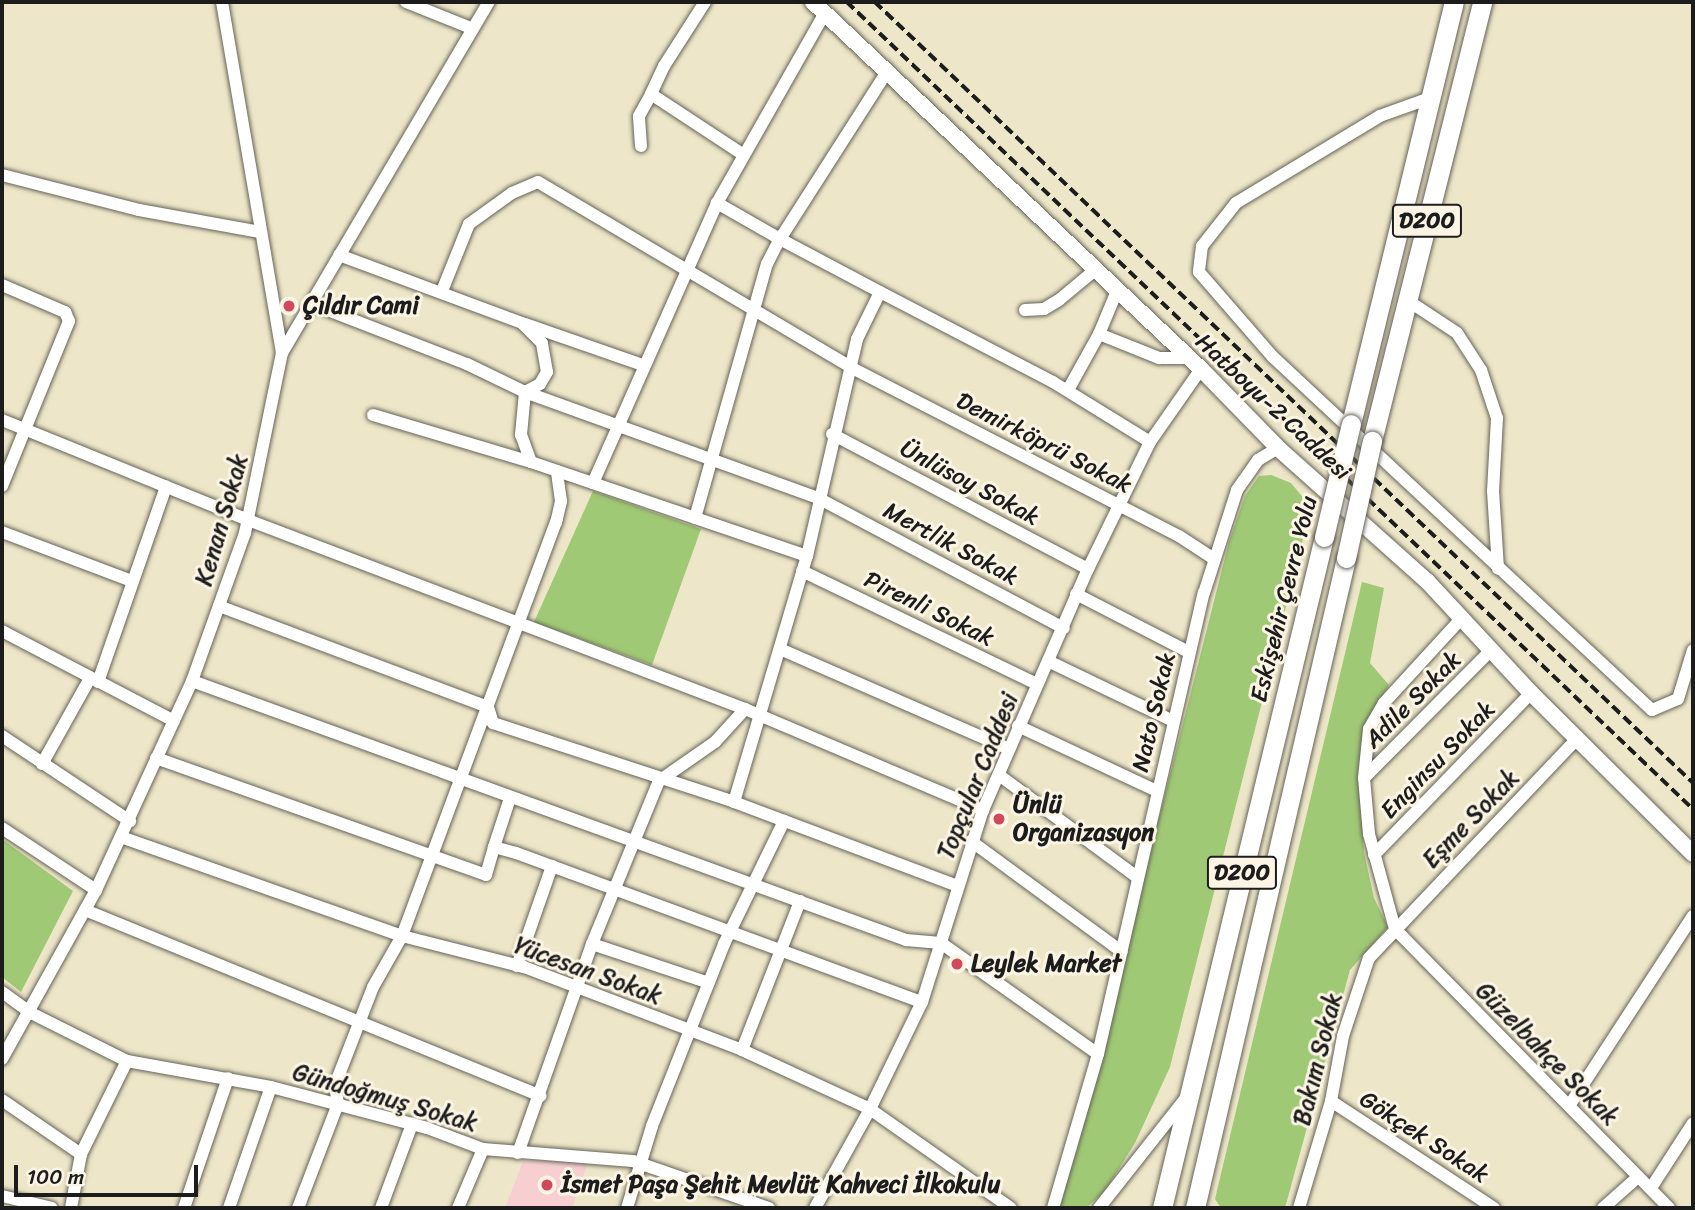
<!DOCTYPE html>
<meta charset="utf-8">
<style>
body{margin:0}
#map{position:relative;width:1695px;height:1210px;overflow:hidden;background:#ede6c8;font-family:Sriracha,sans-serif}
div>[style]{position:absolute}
.built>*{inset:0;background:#f7cfd1}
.green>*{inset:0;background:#a0c975}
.roads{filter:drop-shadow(0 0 2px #656358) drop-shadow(0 0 2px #656358)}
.minor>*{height:12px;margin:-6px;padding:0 6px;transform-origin:6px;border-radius:6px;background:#fff}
.major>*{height:16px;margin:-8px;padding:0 8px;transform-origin:8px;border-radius:8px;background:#fff}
.highway>*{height:19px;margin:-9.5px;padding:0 9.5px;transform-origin:9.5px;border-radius:9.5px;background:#fff}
.rail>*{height:3.5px;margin-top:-1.75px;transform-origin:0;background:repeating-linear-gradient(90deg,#1c1c1c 0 10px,transparent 0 15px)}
.bridges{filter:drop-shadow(0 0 2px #656358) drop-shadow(0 0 2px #656358)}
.highway-bridge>*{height:19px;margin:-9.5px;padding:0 9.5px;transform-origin:9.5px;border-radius:9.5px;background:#fff}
.dots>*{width:19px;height:19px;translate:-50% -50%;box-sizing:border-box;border:4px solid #fcf5e5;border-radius:50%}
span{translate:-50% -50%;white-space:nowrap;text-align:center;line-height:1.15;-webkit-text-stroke:6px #fcf5e5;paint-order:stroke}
.shield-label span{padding:2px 5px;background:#fcf5e5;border:2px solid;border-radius:5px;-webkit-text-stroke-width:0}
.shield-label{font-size:23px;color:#1c1c1c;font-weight:700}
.poi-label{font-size:24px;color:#1c1c1c;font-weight:700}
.left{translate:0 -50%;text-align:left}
.street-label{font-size:24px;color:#1c1c1c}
.frame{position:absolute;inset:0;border:4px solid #1c1c1c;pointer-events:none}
.scale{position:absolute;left:14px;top:1165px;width:184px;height:32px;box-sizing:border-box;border:4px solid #1c1c1c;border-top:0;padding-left:9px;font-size:21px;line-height:24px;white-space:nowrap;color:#1c1c1c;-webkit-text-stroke:5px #fcf5e5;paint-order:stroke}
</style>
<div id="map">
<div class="built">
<div style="clip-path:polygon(589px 1160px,572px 1208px,505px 1208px,523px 1161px)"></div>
</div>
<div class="green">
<div style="clip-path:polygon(1271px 475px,1291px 483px,1311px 507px,1170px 1067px,1135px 1143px,1105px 1191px,1086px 1208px,1060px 1208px,1229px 542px,1245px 496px,1259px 476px)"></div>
<div style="clip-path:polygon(593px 491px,701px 529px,652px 665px,534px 622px)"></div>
<div style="clip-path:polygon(1362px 582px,1384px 588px,1370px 663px,1389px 685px,1364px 728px,1358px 773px,1364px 852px,1374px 898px,1388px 927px,1350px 970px,1285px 1208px,1221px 1208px,1215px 1199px)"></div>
<div style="clip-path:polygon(2px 839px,73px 891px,21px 992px,2px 977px)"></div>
</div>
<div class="roads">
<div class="minor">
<div style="left:222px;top:2px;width:356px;rotate:80.3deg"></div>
<div style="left:406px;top:2px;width:70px;rotate:21.8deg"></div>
<div style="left:705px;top:2px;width:76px;rotate:122.6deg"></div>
<div style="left:664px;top:66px;width:31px;rotate:115deg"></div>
<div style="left:651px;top:94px;width:111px;rotate:33.3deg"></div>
<div style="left:1430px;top:98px;width:53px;rotate:160.2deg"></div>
<div style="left:1380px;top:116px;width:168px;rotate:148.9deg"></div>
<div style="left:1236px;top:203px;width:55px;rotate:128.3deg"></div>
<div style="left:1202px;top:246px;width:26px;rotate:97deg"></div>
<div style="left:1199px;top:272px;width:113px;rotate:49deg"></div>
<div style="left:1273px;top:357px;width:518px;rotate:42.97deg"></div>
<div style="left:1652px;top:710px;width:28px;rotate:-23deg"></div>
<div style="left:1678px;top:699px;width:51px;rotate:-73deg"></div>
<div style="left:641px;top:146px;width:30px;rotate:-94deg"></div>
<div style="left:639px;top:116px;width:25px;rotate:-61deg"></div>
<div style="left:2px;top:175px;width:141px;rotate:14.3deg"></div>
<div style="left:139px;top:210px;width:123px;rotate:10.3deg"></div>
<div style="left:2px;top:285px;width:69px;rotate:23.2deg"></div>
<div style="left:65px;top:312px;width:10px;rotate:66deg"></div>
<div style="left:69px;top:321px;width:178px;rotate:112.1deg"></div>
<div style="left:442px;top:291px;width:72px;rotate:-68.1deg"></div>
<div style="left:469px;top:224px;width:53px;rotate:-35.8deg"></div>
<div style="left:512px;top:193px;width:28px;rotate:-23deg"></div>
<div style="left:538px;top:182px;width:365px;rotate:30.6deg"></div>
<div style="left:852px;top:368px;width:368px;rotate:27.2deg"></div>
<div style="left:1179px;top:536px;width:42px;rotate:33.3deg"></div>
<div style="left:880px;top:292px;width:195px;rotate:27.5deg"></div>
<div style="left:1053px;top:382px;width:114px;rotate:31.7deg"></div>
<div style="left:1407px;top:300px;width:60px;rotate:33.4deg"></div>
<div style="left:1457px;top:333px;width:44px;rotate:57deg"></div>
<div style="left:1481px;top:370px;width:51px;rotate:71.6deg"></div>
<div style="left:1497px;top:418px;width:73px;rotate:93.1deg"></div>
<div style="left:1493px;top:491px;width:78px;rotate:86.3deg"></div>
<div style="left:312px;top:304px;width:166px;rotate:21.2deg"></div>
<div style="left:467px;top:364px;width:64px;rotate:25.8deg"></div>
<div style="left:525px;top:392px;width:17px;rotate:-28deg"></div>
<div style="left:540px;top:384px;width:14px;rotate:-60deg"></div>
<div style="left:547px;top:372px;width:29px;rotate:-100deg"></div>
<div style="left:542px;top:343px;width:28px;rotate:-135deg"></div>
<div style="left:522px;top:323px;width:195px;rotate:-159.6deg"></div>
<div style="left:1025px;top:310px;width:19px;rotate:-3deg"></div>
<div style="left:1044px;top:309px;width:17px;rotate:-31deg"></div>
<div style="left:1059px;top:300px;width:47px;rotate:-39.8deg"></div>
<div style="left:525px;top:324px;width:125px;rotate:19.2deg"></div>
<div style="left:1099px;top:334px;width:47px;rotate:-67.3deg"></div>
<div style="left:1068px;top:390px;width:64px;rotate:-61deg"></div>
<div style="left:1099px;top:334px;width:65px;rotate:21.8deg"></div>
<div style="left:1159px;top:358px;width:29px"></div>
<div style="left:373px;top:415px;width:165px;rotate:16.6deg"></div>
<div style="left:2px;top:420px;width:266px;rotate:22.1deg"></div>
<div style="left:248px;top:520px;width:532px;rotate:20.82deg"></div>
<div style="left:745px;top:709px;width:259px;rotate:23deg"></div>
<div style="left:832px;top:434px;width:289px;rotate:27.8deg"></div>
<div style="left:593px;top:483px;width:306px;rotate:-66.1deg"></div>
<div style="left:717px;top:203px;width:219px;rotate:-60.4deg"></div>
<div style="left:695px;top:518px;width:264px;rotate:-74.2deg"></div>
<div style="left:767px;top:264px;width:28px;rotate:-63deg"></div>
<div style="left:780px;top:239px;width:73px;rotate:-150.3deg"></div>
<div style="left:2px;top:532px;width:139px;rotate:20.7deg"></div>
<div style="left:807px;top:556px;width:292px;rotate:-161.2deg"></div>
<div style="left:531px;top:462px;width:29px;rotate:-110deg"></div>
<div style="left:521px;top:435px;width:43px;rotate:-84.7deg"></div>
<div style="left:525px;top:392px;width:312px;rotate:19.9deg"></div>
<div style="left:818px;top:498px;width:278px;rotate:27.9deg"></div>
<div style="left:802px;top:571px;width:261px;rotate:25.7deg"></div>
<div style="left:1076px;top:594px;width:127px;rotate:27.2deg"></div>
<div style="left:219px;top:606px;width:287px;rotate:20.6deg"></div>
<div style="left:488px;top:707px;width:17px;rotate:73deg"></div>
<div style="left:493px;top:723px;width:254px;rotate:18.1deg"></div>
<div style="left:734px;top:802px;width:238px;rotate:20.6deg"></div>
<div style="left:1460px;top:620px;width:113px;rotate:132.5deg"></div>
<div style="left:1384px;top:703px;width:30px;rotate:120deg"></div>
<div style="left:1369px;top:729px;width:49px;rotate:95.8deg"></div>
<div style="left:1364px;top:778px;width:56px;rotate:84.9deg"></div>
<div style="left:1369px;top:834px;width:98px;rotate:74.7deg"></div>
<div style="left:1395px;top:929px;width:391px;rotate:45.5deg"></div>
<div style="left:2px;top:631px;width:194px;rotate:27.6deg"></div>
<div style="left:780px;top:649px;width:250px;rotate:23.6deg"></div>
<div style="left:1048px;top:661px;width:139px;rotate:25.6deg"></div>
<div style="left:192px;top:681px;width:760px;rotate:19.94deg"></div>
<div style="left:906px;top:940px;width:35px;rotate:5deg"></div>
<div style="left:941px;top:943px;width:192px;rotate:35.3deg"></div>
<div style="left:98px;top:682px;width:207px;rotate:-70.8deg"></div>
<div style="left:1018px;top:726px;width:153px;rotate:25.1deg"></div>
<div style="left:2px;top:736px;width:154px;rotate:33.6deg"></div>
<div style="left:156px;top:758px;width:350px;rotate:19.5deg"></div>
<div style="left:486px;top:875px;width:29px;rotate:-74deg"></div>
<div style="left:494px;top:847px;width:23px;rotate:15deg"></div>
<div style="left:516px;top:853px;width:432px;rotate:20.2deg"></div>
<div style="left:42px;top:764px;width:98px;rotate:-60.8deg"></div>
<div style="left:999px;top:775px;width:173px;rotate:36.5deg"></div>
<div style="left:1365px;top:777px;width:179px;rotate:-45.2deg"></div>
<div style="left:734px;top:802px;width:257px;rotate:-73.5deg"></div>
<div style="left:807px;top:556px;width:223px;rotate:-77deg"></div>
<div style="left:857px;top:339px;width:52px;rotate:-63.9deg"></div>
<div style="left:880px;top:292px;width:113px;rotate:-152.1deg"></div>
<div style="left:780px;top:239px;width:197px;rotate:-57.4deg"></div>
<div style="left:2px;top:828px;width:113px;rotate:33.4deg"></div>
<div style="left:121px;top:837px;width:298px;rotate:19.4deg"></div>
<div style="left:402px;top:936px;width:126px;rotate:14.3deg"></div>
<div style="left:524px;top:967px;width:233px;rotate:20.8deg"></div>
<div style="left:742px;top:1050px;width:141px;rotate:24.7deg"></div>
<div style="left:870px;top:1109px;width:172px;rotate:35.1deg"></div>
<div style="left:971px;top:841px;width:187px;rotate:36.3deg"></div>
<div style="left:494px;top:847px;width:52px;rotate:-71.9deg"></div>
<div style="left:1374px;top:855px;width:226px;rotate:-45.9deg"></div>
<div style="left:85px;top:910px;width:492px;rotate:22.2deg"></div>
<div style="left:592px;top:944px;width:123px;rotate:18.4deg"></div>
<div style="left:517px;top:966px;width:106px;rotate:-70.7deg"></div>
<div style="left:2px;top:992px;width:36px;rotate:36deg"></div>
<div style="left:31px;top:1013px;width:107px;rotate:26.6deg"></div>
<div style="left:127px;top:1061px;width:146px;rotate:10.2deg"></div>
<div style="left:271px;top:1087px;width:161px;rotate:14.7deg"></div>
<div style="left:427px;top:1128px;width:60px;rotate:20.6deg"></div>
<div style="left:483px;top:1149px;width:150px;rotate:4.6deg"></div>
<div style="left:633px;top:1161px;width:144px;rotate:19.1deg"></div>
<div style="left:742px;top:1050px;width:160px;rotate:-68.7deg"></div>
<div style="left:2px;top:1059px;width:193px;rotate:-60.9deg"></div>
<div style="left:96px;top:890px;width:230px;rotate:-65.3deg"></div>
<div style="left:192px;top:681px;width:157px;rotate:-70.3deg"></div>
<div style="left:245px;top:533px;width:184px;rotate:-78.4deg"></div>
<div style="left:282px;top:353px;width:407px;rotate:-59.5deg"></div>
<div style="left:2px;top:1100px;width:96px;rotate:34.4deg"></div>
<div style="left:1331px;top:1101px;width:195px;rotate:33.3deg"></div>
<div style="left:1569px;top:1106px;width:227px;rotate:-56.9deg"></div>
<div style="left:518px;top:1153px;width:222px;rotate:-70.5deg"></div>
<div style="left:592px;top:944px;width:176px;rotate:-67.7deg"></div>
<div style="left:659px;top:781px;width:68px;rotate:-34.9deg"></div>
<div style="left:715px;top:742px;width:45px;rotate:-47.7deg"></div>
<div style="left:1651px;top:1188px;width:77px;rotate:-57.1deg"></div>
<div style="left:2px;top:1196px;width:51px;rotate:13.5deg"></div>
<div style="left:71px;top:1208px;width:55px;rotate:-79.5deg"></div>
<div style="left:81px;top:1154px;width:104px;rotate:-63.7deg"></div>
<div style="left:184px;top:1208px;width:137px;rotate:-71.3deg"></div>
<div style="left:229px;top:1208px;width:128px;rotate:-70.9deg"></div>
<div style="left:298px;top:1208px;width:111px;rotate:-69deg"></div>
<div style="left:338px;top:1104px;width:19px;rotate:-99deg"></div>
<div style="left:335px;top:1085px;width:105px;rotate:-68.8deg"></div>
<div style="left:373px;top:987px;width:59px;rotate:-60.4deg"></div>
<div style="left:402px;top:936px;width:441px;rotate:-69.6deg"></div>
<div style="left:556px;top:523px;width:23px;rotate:-77deg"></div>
<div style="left:561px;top:501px;width:30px;rotate:-98deg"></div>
<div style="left:381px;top:1208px;width:90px;rotate:-69.7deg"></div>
<div style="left:458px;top:1208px;width:64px;rotate:-67deg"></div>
<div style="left:627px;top:1208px;width:86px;rotate:-73deg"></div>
<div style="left:652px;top:1126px;width:196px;rotate:-68.4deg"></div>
<div style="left:724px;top:944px;width:137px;rotate:-64deg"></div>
<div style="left:815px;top:1208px;width:113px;rotate:-60.9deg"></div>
<div style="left:870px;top:1109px;width:119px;rotate:-64.1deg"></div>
<div style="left:922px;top:1002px;width:201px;rotate:-72.4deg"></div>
<div style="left:983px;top:810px;width:263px;rotate:-66.5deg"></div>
<div style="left:1088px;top:569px;width:141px;rotate:-64deg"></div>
<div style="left:1150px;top:442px;width:89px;rotate:-55.1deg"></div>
<div style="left:1053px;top:1208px;width:160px;rotate:-73.7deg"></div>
<div style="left:1098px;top:1054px;width:473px;rotate:-77.1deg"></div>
<div style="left:1204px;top:593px;width:108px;rotate:-72.2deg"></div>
<div style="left:1237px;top:490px;width:37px;rotate:-55deg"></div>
<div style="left:1258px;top:460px;width:23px;rotate:-31deg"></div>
<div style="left:1099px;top:1208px;width:139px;rotate:-51.7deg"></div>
<div style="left:1299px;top:1208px;width:112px;rotate:-73.3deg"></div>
<div style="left:1331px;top:1101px;width:66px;rotate:-79.5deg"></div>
<div style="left:1343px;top:1036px;width:82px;rotate:-71.6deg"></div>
<div style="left:1369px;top:958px;width:303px;rotate:-46.5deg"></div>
<div style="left:1603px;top:1208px;width:47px;rotate:-41.5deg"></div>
</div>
<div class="major">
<div style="left:813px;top:2px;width:534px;rotate:43.41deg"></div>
<div style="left:1201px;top:369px;width:110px;rotate:45.7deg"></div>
<div style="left:1278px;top:448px;width:200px;rotate:41.8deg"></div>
<div style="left:1427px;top:581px;width:153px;rotate:47.1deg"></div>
<div style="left:1531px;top:693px;width:228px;rotate:44.8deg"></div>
</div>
<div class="highway">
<div style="left:1351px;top:424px;width:434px;rotate:-76.3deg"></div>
<div style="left:1372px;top:441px;width:453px;rotate:-75.9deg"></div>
<div style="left:1162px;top:1208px;width:690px;rotate:-76.43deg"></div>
<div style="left:1195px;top:1208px;width:667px;rotate:-76.92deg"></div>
</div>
</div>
<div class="rail">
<div style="left:847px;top:2px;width:1169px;rotate:43.65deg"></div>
<div style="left:875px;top:2px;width:1131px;rotate:43.67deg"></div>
</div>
<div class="bridges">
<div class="highway-bridge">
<div style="left:1324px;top:537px;width:116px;rotate:-76.6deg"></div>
<div style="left:1346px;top:558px;width:120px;rotate:-77.5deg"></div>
</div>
</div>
<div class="dots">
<div style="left:289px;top:306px;background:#d1495b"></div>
<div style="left:999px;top:819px;background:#d1495b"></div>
<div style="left:957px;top:964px;background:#d1495b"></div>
<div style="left:547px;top:1185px;background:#d1495b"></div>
</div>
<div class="shield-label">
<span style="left:1427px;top:221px">D200</span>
<span style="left:1242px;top:873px">D200</span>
</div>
<div class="poi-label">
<span class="left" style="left:303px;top:306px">Çıldır Cami</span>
<span class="left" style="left:1013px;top:819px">Ünlü<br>Organizasyon</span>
<span class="left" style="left:971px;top:964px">Leylek Market</span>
<span class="left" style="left:561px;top:1185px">İsmet Paşa Şehit Mevlüt Kahveci İlkokulu</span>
</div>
<div class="street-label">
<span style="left:1273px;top:407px;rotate:43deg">Hatboyu-2 Caddesi</span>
<span style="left:1044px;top:443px;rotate:27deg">Demirköprü Sokak</span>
<span style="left:970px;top:483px;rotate:28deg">Ünlüsoy Sokak</span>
<span style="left:222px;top:520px;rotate:-74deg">Kenan Sokak</span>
<span style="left:951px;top:544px;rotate:28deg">Mertlik Sokak</span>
<span style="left:1284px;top:599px;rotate:-76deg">Eskişehir Çevre Yolu</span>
<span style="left:929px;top:609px;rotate:26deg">Pirenli Sokak</span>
<span style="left:1413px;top:700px;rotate:-45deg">Adile Sokak</span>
<span style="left:1154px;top:712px;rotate:-77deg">Nato Sokak</span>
<span style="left:1438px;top:760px;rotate:-46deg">Enginsu Sokak</span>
<span style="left:978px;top:776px;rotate:-68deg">Topçular Caddesi</span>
<span style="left:1471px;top:819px;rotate:-46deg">Eşme Sokak</span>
<span style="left:588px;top:971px;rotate:20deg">Yücesan Sokak</span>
<span style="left:1547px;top:1054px;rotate:45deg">Güzelbahçe Sokak</span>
<span style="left:1318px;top:1059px;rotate:-76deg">Bakım Sokak</span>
<span style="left:385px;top:1098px;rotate:16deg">Gündoğmuş Sokak</span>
<span style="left:1424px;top:1137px;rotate:33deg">Gökçek Sokak</span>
</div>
<div class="frame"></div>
<div class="scale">100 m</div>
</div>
